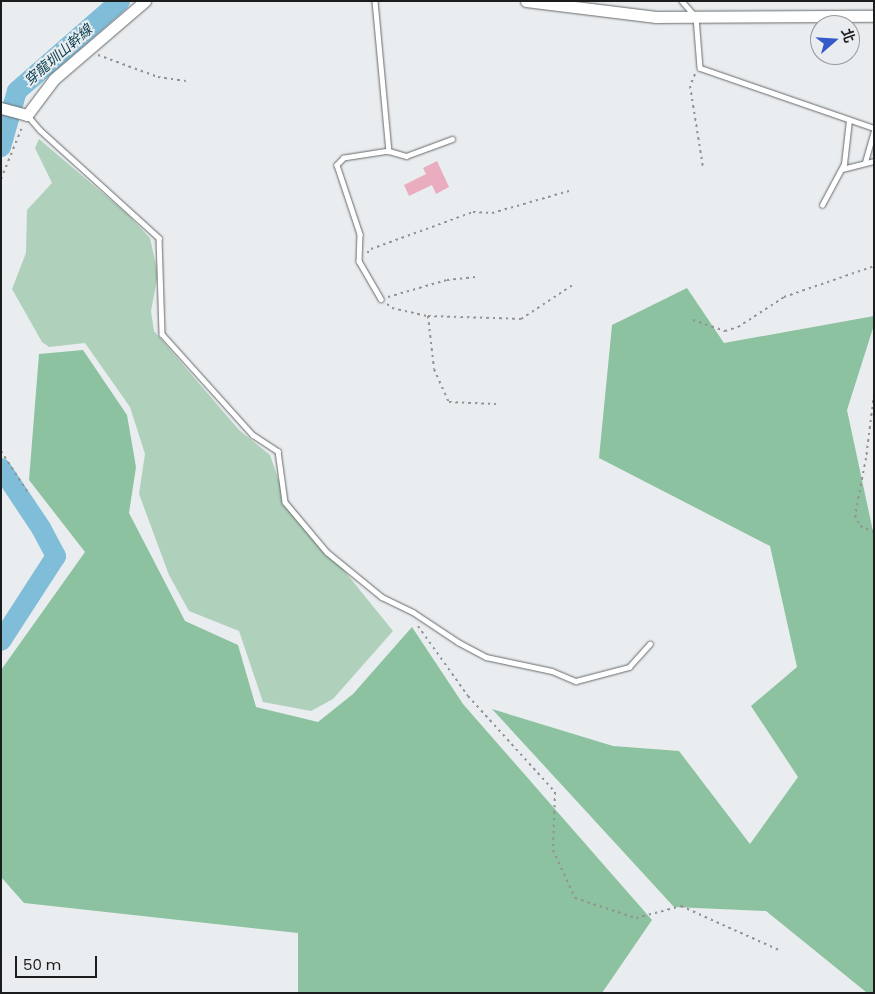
<!DOCTYPE html>
<meta charset="utf-8">
<style>
body{margin:0}
#map{position:relative;width:875px;height:994px;overflow:hidden;background:#eaedef;font-family:Poppins,"Noto Sans TC",sans-serif}
div>[style]{position:absolute}
.green>*{inset:0;background:#afd0ba}
.forest>*{inset:0;background:#8cc2a0}
.river>*{height:20px;margin:-10px;padding:0 10px;transform-origin:10px;border-radius:10px;background:#80bdd9}
.building>*{inset:0;background:#eaadbf}
.path>*{height:2px;margin-top:-1px;transform-origin:0;background:repeating-linear-gradient(90deg,#919395 0 2.5px,transparent 0 6.5px)}
.roads{filter:drop-shadow(0 0 1px #66696b) drop-shadow(0 0 1px #66696b)}
.service>*{height:4.5px;margin:-2.25px;padding:0 2.25px;transform-origin:2.25px;border-radius:2.25px;background:#fff}
.tertiary>*{height:11px;margin:-5.5px;padding:0 5.5px;transform-origin:5.5px;border-radius:5.5px;background:#fff}
span{translate:-50% -50%;white-space:nowrap;text-align:center;line-height:1.15;-webkit-text-stroke:4px #eaedef;paint-order:stroke}
.water-label{font-size:14px;color:#0c4155;font-style:italic}
.frame{position:absolute;inset:0;border:2px solid #1b1c1d;pointer-events:none}
.north{position:absolute;left:810px;top:15px;width:50px;height:50px;box-sizing:border-box;background:#eaedef;border:1px solid #97999b;border-radius:50%;rotate:71deg;font-size:14px;font-weight:700;line-height:20px;text-align:center;color:#1b1c1d}
.north::after{content:'';display:block;margin:auto;width:18px;height:22px;background:#375acb;clip-path:polygon(50% 0,100% 100%,50% 72%,0 100%)}
.scale{position:absolute;left:15px;top:956px;width:82px;height:22px;box-sizing:border-box;border:2px solid #1b1c1d;border-top:0;padding-left:6px;font-size:15px;line-height:18px;white-space:nowrap;color:#1b1c1d;-webkit-text-stroke:4px #eaedef;paint-order:stroke}
</style>
<div id="map">
<div class="green">
<div style="clip-path:polygon(39px 139px,127px 214px,150px 238px,158px 274px,151px 311px,154px 331px,239px 430px,270px 455px,284px 496px,393px 631px,333px 699px,311px 711px,263px 702px,239px 631px,189px 611px,169px 575px,139px 494px,145px 454px,130px 407px,85px 343px,49px 347px,42px 342px,12px 289px,26px 253px,27px 210px,52px 183px,35px 148px)"></div>
</div>
<div class="forest">
<div style="clip-path:polygon(687px 288px,724px 343px,874px 316px,874px 325px,847px 410px,874px 536px,874px 993px,866px 992px,766px 911px,674px 907px,492px 709px,613px 746px,679px 751px,750px 844px,798px 777px,751px 706px,797px 667px,770px 546px,599px 458px,612px 325px)"></div>
<div style="clip-path:polygon(83px 350px,127px 415px,136px 467px,129px 513px,185px 621px,238px 645px,256px 707px,318px 722px,353px 694px,412px 627px,463px 704px,652px 920px,602px 993px,298px 993px,298px 933px,24px 903px,1px 877px,1px 670px,85px 552px,29px 480px,39px 354px)"></div>
</div>
<div class="river">
<div style="left:1px;top:147px;width:58px;rotate:-74.1deg"></div>
<div style="left:17px;top:91px;width:137px;rotate:-41.1deg"></div>
<div style="left:1px;top:468px;width:72px;rotate:56.3deg"></div>
<div style="left:41px;top:528px;width:32px;rotate:62deg"></div>
<div style="left:56px;top:556px;width:101px;rotate:122.9deg"></div>
</div>
<div class="building">
<div style="clip-path:polygon(437px 161px,449px 187px,436px 194px,432px 185px,409px 196px,404px 185px,426px 174px,423px 168px)"></div>
</div>
<div class="path">
<div style="left:98px;top:55px;width:64px;rotate:20.1deg"></div>
<div style="left:158px;top:77px;width:28px;rotate:8deg"></div>
<div style="left:695px;top:74px;width:13px;rotate:113deg"></div>
<div style="left:690px;top:86px;width:82px;rotate:80.9deg"></div>
<div style="left:1px;top:179px;width:58px;rotate:-67.8deg"></div>
<div style="left:367px;top:253px;width:6px;rotate:-45deg"></div>
<div style="left:371px;top:249px;width:109px;rotate:-19.9deg"></div>
<div style="left:473px;top:212px;width:19px;rotate:3deg"></div>
<div style="left:492px;top:213px;width:80px;rotate:-15.9deg"></div>
<div style="left:388px;top:297px;width:61px;rotate:-16.1deg"></div>
<div style="left:447px;top:280px;width:31px;rotate:-6deg"></div>
<div style="left:387px;top:304px;width:6px;rotate:39deg"></div>
<div style="left:392px;top:308px;width:37px;rotate:13deg"></div>
<div style="left:428px;top:316px;width:53px;rotate:83.5deg"></div>
<div style="left:434px;top:369px;width:36px;rotate:66deg"></div>
<div style="left:449px;top:402px;width:47px;rotate:2.4deg"></div>
<div style="left:428px;top:316px;width:93px;rotate:1.8deg"></div>
<div style="left:521px;top:319px;width:64px;rotate:-33.4deg"></div>
<div style="left:693px;top:320px;width:34px;rotate:19deg"></div>
<div style="left:725px;top:331px;width:14px;rotate:-17deg"></div>
<div style="left:738px;top:327px;width:55px;rotate:-33.1deg"></div>
<div style="left:784px;top:297px;width:95px;rotate:-19deg"></div>
<div style="left:874px;top:394px;width:64px;rotate:97.1deg"></div>
<div style="left:866px;top:458px;width:58px;rotate:100.9deg"></div>
<div style="left:855px;top:515px;width:12px;rotate:66deg"></div>
<div style="left:860px;top:526px;width:15px;rotate:23deg"></div>
<div style="left:1px;top:451px;width:48px;rotate:57deg"></div>
<div style="left:418px;top:626px;width:86px;rotate:54.5deg"></div>
<div style="left:468px;top:696px;width:130px;rotate:47.8deg"></div>
<div style="left:555px;top:792px;width:58px;rotate:92deg"></div>
<div style="left:553px;top:850px;width:53px;rotate:65.4deg"></div>
<div style="left:575px;top:898px;width:64px;rotate:18.2deg"></div>
<div style="left:636px;top:918px;width:47px;rotate:-14.9deg"></div>
<div style="left:681px;top:906px;width:110px;rotate:24.2deg"></div>
</div>
<div class="roads">
<div class="service">
<div style="left:375px;top:1px;width:151px;rotate:84.7deg"></div>
<div style="left:389px;top:151px;width:46px;rotate:171.2deg"></div>
<div style="left:344px;top:158px;width:10px;rotate:135deg"></div>
<div style="left:337px;top:165px;width:73px;rotate:71.6deg"></div>
<div style="left:360px;top:234px;width:27px;rotate:92deg"></div>
<div style="left:359px;top:261px;width:44px;rotate:59.9deg"></div>
<div style="left:682px;top:1px;width:21px;rotate:49deg"></div>
<div style="left:696px;top:17px;width:51px;rotate:85.5deg"></div>
<div style="left:700px;top:68px;width:184px;rotate:19deg"></div>
<div style="left:28px;top:116px;width:18px;rotate:49deg"></div>
<div style="left:40px;top:130px;width:161px;rotate:42.2deg"></div>
<div style="left:159px;top:238px;width:96px;rotate:88.2deg"></div>
<div style="left:162px;top:334px;width:136px;rotate:48deg"></div>
<div style="left:253px;top:435px;width:30px;rotate:33deg"></div>
<div style="left:278px;top:451px;width:51px;rotate:82.2deg"></div>
<div style="left:285px;top:502px;width:65px;rotate:50deg"></div>
<div style="left:327px;top:552px;width:71px;rotate:39.3deg"></div>
<div style="left:382px;top:597px;width:34px;rotate:26deg"></div>
<div style="left:413px;top:612px;width:54px;rotate:33.7deg"></div>
<div style="left:458px;top:642px;width:32px;rotate:28deg"></div>
<div style="left:486px;top:657px;width:67px;rotate:12deg"></div>
<div style="left:552px;top:671px;width:26px;rotate:23deg"></div>
<div style="left:576px;top:681px;width:55px;rotate:-14.8deg"></div>
<div style="left:629px;top:667px;width:31px;rotate:-48deg"></div>
<div style="left:389px;top:151px;width:18px;rotate:16deg"></div>
<div style="left:406px;top:156px;width:49px;rotate:-20.3deg"></div>
<div style="left:865px;top:162px;width:32px;rotate:-74deg"></div>
<div style="left:842px;top:169px;width:33px;rotate:-14deg"></div>
<div style="left:822px;top:205px;width:47px;rotate:-61.8deg"></div>
<div style="left:844px;top:164px;width:44px;rotate:-83.5deg"></div>
</div>
<div class="tertiary">
<div style="left:526px;top:1px;width:131px;rotate:7deg"></div>
<div style="left:656px;top:17px;width:218px;rotate:-0.3deg"></div>
<div style="left:1px;top:108px;width:27px;rotate:15deg"></div>
<div style="left:27px;top:115px;width:45px;rotate:-53.1deg"></div>
<div style="left:54px;top:79px;width:120px;rotate:-40.6deg"></div>
</div>
</div>
<div class="water-label">
<span style="left:58px;top:55px;rotate:-41deg">穿龍圳山幹線</span>
</div>
<div class="frame"></div>
<div class="north">北</div>
<div class="scale">50 m</div>
</div>
